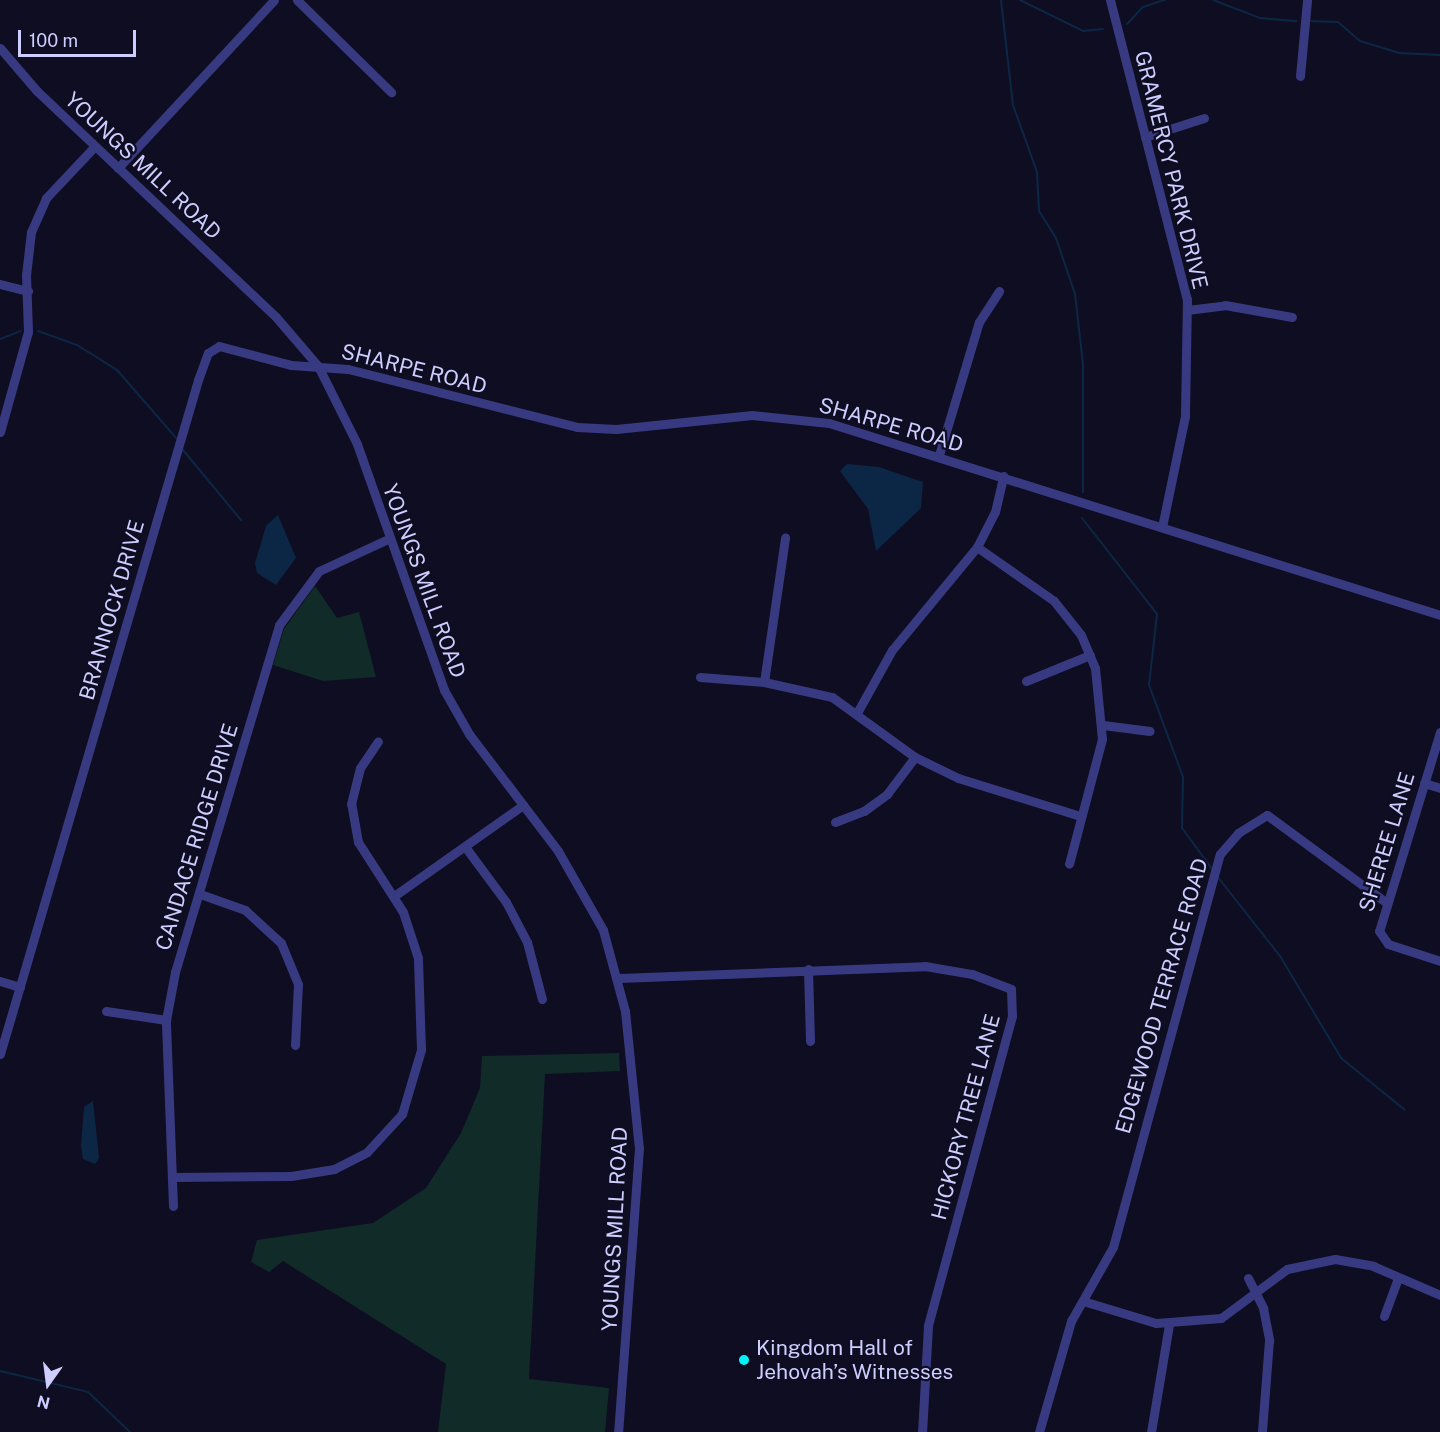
<!DOCTYPE html>
<meta charset="utf-8">
<style>
body{margin:0}
#map{position:relative;width:1440px;height:1432px;overflow:hidden;background:#0f0d21;font-family:"Public Sans",sans-serif}
div>[style]{position:absolute}
.green>*{inset:0;background:#102b28}
.water>*{inset:0;background:#0c2746}
.stream>*{height:2px;margin:-1px;padding:0 1px;transform-origin:1px;border-radius:1px;background:#0c2746}
.minor>*{height:9px;margin:-4.5px;padding:0 4.5px;transform-origin:4.5px;border-radius:4.5px;background:#373a81}
.dots>*{width:16px;height:16px;translate:-50% -50%;box-sizing:border-box;border:3px solid #0f0d21;border-radius:50%}
span{translate:-50% -50%;white-space:nowrap;text-align:center;line-height:1.15;-webkit-text-stroke:4.5px #0f0d21;paint-order:stroke}
.street-label{font-size:21px;color:#cecdff}
.poi-label{font-size:21px;color:#cecdff}
.left{translate:0 -50%;text-align:left}
.north{position:absolute;left:18px;top:1354px;width:60px;height:60px;-webkit-text-stroke:4px #0f0d21;paint-order:stroke;rotate:194deg;font-size:16px;font-weight:700;line-height:24px;text-align:center;color:#cecdff}
.north::after{content:'';display:block;margin:auto;width:21px;height:27px;background:#cecdff;clip-path:polygon(50% 0,100% 100%,50% 72%,0 100%)}
.scale{position:absolute;left:18px;top:30px;width:118px;height:27px;box-sizing:border-box;border:3px solid #cecdff;border-top:0;padding-left:8px;font-size:18px;line-height:21px;white-space:nowrap;color:#cecdff;-webkit-text-stroke:4px #0f0d21;paint-order:stroke}
</style>
<div id="map">
<div class="green">
<div style="clip-path:polygon(315px 586px,337px 618px,359px 612px,376px 677px,323px 681px,273px 665px,284px 629px)"></div>
<div style="clip-path:polygon(619px 1053px,620px 1071px,545px 1074px,529px 1379px,609px 1388px,605px 1432px,438px 1432px,446px 1364px,283px 1261px,269px 1272px,251px 1262px,257px 1240px,373px 1223px,426px 1188px,461px 1133px,480px 1088px,482px 1056px)"></div>
</div>
<div class="water">
<div style="clip-path:polygon(847px 464px,879px 467px,923px 482px,921px 508px,876px 551px,868px 509px,840px 471px)"></div>
<div style="clip-path:polygon(278px 515px,296px 558px,276px 585px,257px 573px,255px 563px,266px 526px)"></div>
<div style="clip-path:polygon(93px 1101px,99px 1158px,95px 1164px,83px 1159px,81px 1146px,84px 1107px)"></div>
</div>
<div class="stream">
<div style="left:1001px;top:0;width:106px;rotate:83.5deg"></div>
<div style="left:1013px;top:105px;width:71px;rotate:70.3deg"></div>
<div style="left:1037px;top:172px;width:39px;rotate:87deg"></div>
<div style="left:1039px;top:211px;width:32px;rotate:58deg"></div>
<div style="left:1056px;top:238px;width:59px;rotate:71.3deg"></div>
<div style="left:1075px;top:294px;width:70px;rotate:83.5deg"></div>
<div style="left:1083px;top:364px;width:128px;rotate:90deg"></div>
<div style="left:1020px;top:0;width:70px;rotate:26.2deg"></div>
<div style="left:1083px;top:31px;width:20px;rotate:-6deg"></div>
<div style="left:1213px;top:0;width:50px;rotate:21deg"></div>
<div style="left:1260px;top:18px;width:37px;rotate:5deg"></div>
<div style="left:1308px;top:21px;width:30px;rotate:2deg"></div>
<div style="left:1338px;top:22px;width:29px;rotate:41deg"></div>
<div style="left:1360px;top:41px;width:41px;rotate:17.1deg"></div>
<div style="left:1399px;top:53px;width:41px;rotate:2.8deg"></div>
<div style="left:1127px;top:24px;width:23px;rotate:-47deg"></div>
<div style="left:1143px;top:7px;width:23px;rotate:-18deg"></div>
<div style="left:38px;top:331px;width:41px;rotate:19.7deg"></div>
<div style="left:77px;top:345px;width:47px;rotate:32deg"></div>
<div style="left:117px;top:370px;width:91px;rotate:49deg"></div>
<div style="left:0;top:339px;width:22px;rotate:-21deg"></div>
<div style="left:183px;top:450px;width:91px;rotate:50.4deg"></div>
<div style="left:1082px;top:518px;width:122px;rotate:52deg"></div>
<div style="left:1157px;top:614px;width:71px;rotate:96.4deg"></div>
<div style="left:1149px;top:685px;width:98px;rotate:69.7deg"></div>
<div style="left:1183px;top:777px;width:51px;rotate:91.1deg"></div>
<div style="left:1182px;top:828px;width:51px;rotate:53.8deg"></div>
<div style="left:1217px;top:876px;width:102px;rotate:51.8deg"></div>
<div style="left:1280px;top:956px;width:119px;rotate:59.1deg"></div>
<div style="left:1341px;top:1058px;width:82px;rotate:39.1deg"></div>
<div style="left:0;top:1371px;width:90px;rotate:13.4deg"></div>
<div style="left:88px;top:1392px;width:58px;rotate:43.6deg"></div>
</div>
<div class="minor">
<div style="left:297px;top:0;width:132px;rotate:44.4deg"></div>
<div style="left:1110px;top:0;width:309px;rotate:75.6deg"></div>
<div style="left:1187px;top:299px;width:117px;rotate:91deg"></div>
<div style="left:1185px;top:416px;width:113px;rotate:101.7deg"></div>
<div style="left:0;top:48px;width:57px;rotate:49.3deg"></div>
<div style="left:37px;top:91px;width:329px;rotate:43.4deg"></div>
<div style="left:276px;top:317px;width:65px;rotate:49.4deg"></div>
<div style="left:318px;top:366px;width:87px;rotate:63.4deg"></div>
<div style="left:357px;top:444px;width:261px;rotate:70.5deg"></div>
<div style="left:444px;top:690px;width:51px;rotate:60.4deg"></div>
<div style="left:469px;top:734px;width:147px;rotate:52.7deg"></div>
<div style="left:558px;top:851px;width:91px;rotate:60.3deg"></div>
<div style="left:603px;top:930px;width:84px;rotate:74.8deg"></div>
<div style="left:625px;top:1011px;width:138px;rotate:84.2deg"></div>
<div style="left:639px;top:1148px;width:285px;rotate:94.2deg"></div>
<div style="left:1300px;top:76px;width:76px;rotate:-84.7deg"></div>
<div style="left:1145px;top:137px;width:62px;rotate:-17.9deg"></div>
<div style="left:118px;top:168px;width:229px;rotate:-47.1deg"></div>
<div style="left:0;top:284px;width:29px;rotate:14deg"></div>
<div style="left:1187px;top:310px;width:38px;rotate:-7deg"></div>
<div style="left:1225px;top:305px;width:68px;rotate:10.2deg"></div>
<div style="left:0;top:432px;width:104px;rotate:-74.4deg"></div>
<div style="left:28px;top:332px;width:57px;rotate:-92deg"></div>
<div style="left:26px;top:275px;width:43px;rotate:-83.4deg"></div>
<div style="left:31px;top:232px;width:37px;rotate:-66deg"></div>
<div style="left:46px;top:198px;width:71px;rotate:-46.7deg"></div>
<div style="left:939px;top:455px;width:139px;rotate:-73.3deg"></div>
<div style="left:979px;top:322px;width:37px;rotate:-57deg"></div>
<div style="left:977px;top:547px;width:94px;rotate:35deg"></div>
<div style="left:1054px;top:601px;width:43px;rotate:51.5deg"></div>
<div style="left:1081px;top:635px;width:36px;rotate:67deg"></div>
<div style="left:1095px;top:668px;width:71px;rotate:84.4deg"></div>
<div style="left:1102px;top:739px;width:129px;rotate:104.8deg"></div>
<div style="left:700px;top:677px;width:64px;rotate:4.5deg"></div>
<div style="left:764px;top:682px;width:70px;rotate:12.4deg"></div>
<div style="left:832px;top:697px;width:102px;rotate:35.9deg"></div>
<div style="left:915px;top:757px;width:48px;rotate:26deg"></div>
<div style="left:958px;top:778px;width:128px;rotate:17.3deg"></div>
<div style="left:1026px;top:681px;width:69px;rotate:-22.1deg"></div>
<div style="left:764px;top:682px;width:146px;rotate:-81.7deg"></div>
<div style="left:858px;top:711px;width:70px;rotate:-60.9deg"></div>
<div style="left:892px;top:650px;width:134px;rotate:-50.5deg"></div>
<div style="left:977px;top:547px;width:39px;rotate:-63deg"></div>
<div style="left:995px;top:512px;width:37px;rotate:-77deg"></div>
<div style="left:1103px;top:725px;width:47px;rotate:7.3deg"></div>
<div style="left:1440px;top:732px;width:208px;rotate:107deg"></div>
<div style="left:1379px;top:931px;width:16px;rotate:55deg"></div>
<div style="left:1388px;top:944px;width:55px;rotate:18.1deg"></div>
<div style="left:1424px;top:783px;width:17px;rotate:17deg"></div>
<div style="left:835px;top:822px;width:31px;rotate:-21deg"></div>
<div style="left:864px;top:811px;width:29px;rotate:-36deg"></div>
<div style="left:887px;top:794px;width:46px;rotate:-52.9deg"></div>
<div style="left:466px;top:848px;width:67px;rotate:53.5deg"></div>
<div style="left:506px;top:902px;width:45px;rotate:62.3deg"></div>
<div style="left:527px;top:942px;width:59px;rotate:75.3deg"></div>
<div style="left:200px;top:894px;width:48px;rotate:19.6deg"></div>
<div style="left:245px;top:910px;width:49px;rotate:42.5deg"></div>
<div style="left:281px;top:943px;width:44px;rotate:67.5deg"></div>
<div style="left:298px;top:984px;width:61px;rotate:92.8deg"></div>
<div style="left:394px;top:896px;width:158px;rotate:-35.2deg"></div>
<div style="left:808px;top:969px;width:72px;rotate:88.4deg"></div>
<div style="left:619px;top:978px;width:306px;rotate:-2.2deg"></div>
<div style="left:925px;top:966px;width:48px;rotate:9.7deg"></div>
<div style="left:972px;top:974px;width:42px;rotate:21deg"></div>
<div style="left:1011px;top:989px;width:27px;rotate:88deg"></div>
<div style="left:1012px;top:1016px;width:321px;rotate:105.2deg"></div>
<div style="left:928px;top:1326px;width:106px;rotate:93.2deg"></div>
<div style="left:0;top:981px;width:21px;rotate:17deg"></div>
<div style="left:106px;top:1011px;width:61px;rotate:8.5deg"></div>
<div style="left:0;top:1054px;width:702px;rotate:-73.63deg"></div>
<div style="left:198px;top:380px;width:29px;rotate:-70deg"></div>
<div style="left:208px;top:353px;width:13px;rotate:-32deg"></div>
<div style="left:219px;top:346px;width:74px;rotate:14.8deg"></div>
<div style="left:291px;top:365px;width:57px;rotate:4deg"></div>
<div style="left:348px;top:369px;width:236px;rotate:14.2deg"></div>
<div style="left:577px;top:427px;width:39px;rotate:3deg"></div>
<div style="left:616px;top:429px;width:137px;rotate:-5.9deg"></div>
<div style="left:752px;top:415px;width:77px;rotate:5.9deg"></div>
<div style="left:829px;top:423px;width:640px;rotate:17.44deg"></div>
<div style="left:173px;top:1177px;width:118px;rotate:-0.5deg"></div>
<div style="left:291px;top:1176px;width:44px;rotate:-9.2deg"></div>
<div style="left:334px;top:1169px;width:37px;rotate:-27deg"></div>
<div style="left:367px;top:1152px;width:52px;rotate:-47.4deg"></div>
<div style="left:402px;top:1114px;width:67px;rotate:-73.5deg"></div>
<div style="left:421px;top:1050px;width:92px;rotate:-91.9deg"></div>
<div style="left:418px;top:958px;width:48px;rotate:-108.1deg"></div>
<div style="left:403px;top:912px;width:83px;rotate:-122.7deg"></div>
<div style="left:358px;top:842px;width:39px;rotate:-100deg"></div>
<div style="left:351px;top:804px;width:37px;rotate:-76deg"></div>
<div style="left:360px;top:768px;width:32px;rotate:-56deg"></div>
<div style="left:173px;top:1206px;width:186px;rotate:-92.2deg"></div>
<div style="left:166px;top:1020px;width:49px;rotate:-79.4deg"></div>
<div style="left:175px;top:972px;width:362px;rotate:-73.3deg"></div>
<div style="left:279px;top:625px;width:67px;rotate:-53.5deg"></div>
<div style="left:319px;top:571px;width:76px;rotate:-24.9deg"></div>
<div style="left:1248px;top:1278px;width:34px;rotate:63deg"></div>
<div style="left:1263px;top:1308px;width:33px;rotate:79deg"></div>
<div style="left:1269px;top:1340px;width:92px;rotate:94.4deg"></div>
<div style="left:1083px;top:1301px;width:76px;rotate:16.8deg"></div>
<div style="left:1156px;top:1323px;width:65px;rotate:-4.4deg"></div>
<div style="left:1221px;top:1318px;width:82px;rotate:-36.6deg"></div>
<div style="left:1287px;top:1269px;width:49px;rotate:-11.8deg"></div>
<div style="left:1335px;top:1259px;width:39px;rotate:10deg"></div>
<div style="left:1373px;top:1266px;width:73px;rotate:23.4deg"></div>
<div style="left:1384px;top:1316px;width:40px;rotate:-69.8deg"></div>
<div style="left:1039px;top:1432px;width:116px;rotate:-73.9deg"></div>
<div style="left:1071px;top:1321px;width:85px;rotate:-60.4deg"></div>
<div style="left:1113px;top:1247px;width:407px;rotate:-74.8deg"></div>
<div style="left:1220px;top:854px;width:28px;rotate:-49deg"></div>
<div style="left:1238px;top:833px;width:34px;rotate:-32deg"></div>
<div style="left:1267px;top:815px;width:149px;rotate:36.3deg"></div>
<div style="left:1151px;top:1432px;width:109px;rotate:-80.5deg"></div>
</div>
<div class="dots">
<div style="left:744px;top:1360px;background:#00f3f8"></div>
</div>
<div class="street-label">
<span style="left:143px;top:166px;rotate:43deg">YOUNGS MILL ROAD</span>
<span style="left:1171px;top:170px;rotate:76deg">GRAMERCY PARK DRIVE</span>
<span style="left:414px;top:369px;rotate:14deg">SHARPE ROAD</span>
<span style="left:891px;top:425px;rotate:16deg">SHARPE ROAD</span>
<span style="left:424px;top:581px;rotate:70deg">YOUNGS MILL ROAD</span>
<span style="left:112px;top:610px;rotate:-74deg">BRANNOCK DRIVE</span>
<span style="left:197px;top:837px;rotate:-73deg">CANDACE RIDGE DRIVE</span>
<span style="left:1387px;top:842px;rotate:-73deg">SHEREE LANE</span>
<span style="left:1162px;top:996px;rotate:-74deg">EDGEWOOD TERRACE ROAD</span>
<span style="left:966px;top:1117px;rotate:-75deg">HICKORY TREE LANE</span>
<span style="left:615px;top:1229px;rotate:-87deg">YOUNGS MILL ROAD</span>
</div>
<div class="poi-label">
<span class="left" style="left:756px;top:1360px">Kingdom Hall of<br>Jehovah’s Witnesses</span>
</div>
<div class="north">N</div>
<div class="scale">100 m</div>
</div>
